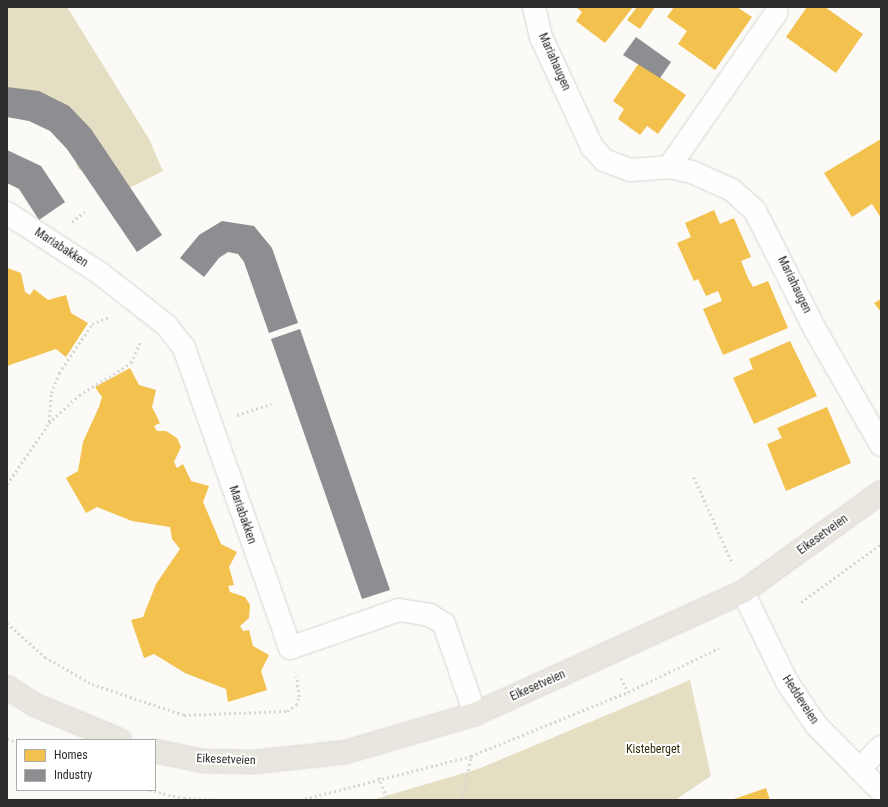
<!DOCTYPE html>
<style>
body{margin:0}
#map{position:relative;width:888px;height:807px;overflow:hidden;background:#fbfaf6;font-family:"Roboto Condensed",sans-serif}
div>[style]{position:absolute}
.green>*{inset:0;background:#e4dfc3}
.homes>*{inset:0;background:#f2c14e}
.industry>*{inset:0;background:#8d8d92}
.path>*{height:2.5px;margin-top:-1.25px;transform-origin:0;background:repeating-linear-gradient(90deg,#d6d6d6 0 2px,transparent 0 5px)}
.roads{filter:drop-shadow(0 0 1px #d6d5d3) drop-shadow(0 0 1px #d6d5d3)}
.minor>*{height:22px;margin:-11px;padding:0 11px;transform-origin:11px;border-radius:11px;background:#fefefe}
.major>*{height:22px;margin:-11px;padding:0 11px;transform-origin:11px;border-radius:11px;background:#e8e6de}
span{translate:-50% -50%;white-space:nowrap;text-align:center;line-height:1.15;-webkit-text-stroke:4px #fff;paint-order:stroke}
.street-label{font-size:12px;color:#2e2d2b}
.park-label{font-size:12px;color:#332c09}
.frame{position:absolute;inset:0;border:8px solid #2e2d2b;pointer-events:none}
.legend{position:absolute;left:16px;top:739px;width:140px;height:52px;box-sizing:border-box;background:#fff;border:1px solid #ababaa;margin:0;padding:5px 7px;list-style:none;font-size:12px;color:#2e2d2b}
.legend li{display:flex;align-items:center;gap:8px;height:20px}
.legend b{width:20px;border:1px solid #ababaa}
</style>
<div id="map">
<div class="green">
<div style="clip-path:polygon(7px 7px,67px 7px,149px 139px,163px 171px,125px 190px,78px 169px,58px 100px,7px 90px)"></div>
<div style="clip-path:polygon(690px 680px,711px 776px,675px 800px,372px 800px,478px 769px)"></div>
</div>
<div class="homes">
<div style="clip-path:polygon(576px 7px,633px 7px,605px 43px,576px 21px,582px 12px)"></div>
<div style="clip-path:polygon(637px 7px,655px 7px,640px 29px,627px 20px)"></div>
<div style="clip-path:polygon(674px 7px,737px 7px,752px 17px,715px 70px,678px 44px,687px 31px,667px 17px)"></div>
<div style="clip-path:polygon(807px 7px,825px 7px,863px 34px,836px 73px,786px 37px)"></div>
<div style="clip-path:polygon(639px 63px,686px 95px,658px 134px,647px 126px,640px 135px,618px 119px,624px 109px,613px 101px)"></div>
<div style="clip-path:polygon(881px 139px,881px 218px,872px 204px,852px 217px,824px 173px)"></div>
<div style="clip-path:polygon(714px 210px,720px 224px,734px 218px,751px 257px,741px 261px,748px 278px,753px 287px,768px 281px,788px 328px,723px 355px,703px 309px,722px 301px,718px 291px,706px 296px,698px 279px,694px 281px,677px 243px,691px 237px,685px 223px)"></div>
<div style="clip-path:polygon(7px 268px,21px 273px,25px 292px,30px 295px,34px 289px,48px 300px,66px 295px,71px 313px,88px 323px,66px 357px,56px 349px,7px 366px)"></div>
<div style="clip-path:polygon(881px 299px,881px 312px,874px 303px)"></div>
<div style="clip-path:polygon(790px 341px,817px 396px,754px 424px,733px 378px,753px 369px,749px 359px)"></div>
<div style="clip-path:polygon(130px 368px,139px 385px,156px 390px,152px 407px,160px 423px,154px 426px,157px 431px,166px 431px,177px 438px,181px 447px,174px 462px,177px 468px,183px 464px,191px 481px,209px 486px,203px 502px,221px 544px,237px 552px,229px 567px,234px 585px,228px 586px,230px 592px,245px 597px,250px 605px,249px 618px,240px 626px,243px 631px,249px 630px,253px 646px,269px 655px,261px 671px,267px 690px,228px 702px,226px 689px,185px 673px,154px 654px,144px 658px,131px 620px,143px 617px,156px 584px,180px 549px,172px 539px,170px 527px,132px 521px,97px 507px,86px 513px,66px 478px,78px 471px,83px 442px,99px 407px,102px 397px,95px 387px)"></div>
<div style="clip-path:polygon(827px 407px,851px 463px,786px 491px,767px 444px,782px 438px,777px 428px)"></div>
<div style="clip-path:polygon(766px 788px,770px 800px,731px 800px)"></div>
</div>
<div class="industry">
<div style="clip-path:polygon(636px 37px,671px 62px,660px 78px,623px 55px)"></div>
<div style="clip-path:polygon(7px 87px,39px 91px,69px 106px,91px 129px,162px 235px,137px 252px,67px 149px,50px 131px,29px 121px,7px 117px)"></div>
<div style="clip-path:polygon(7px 150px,41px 166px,65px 202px,39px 220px,19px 189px,7px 183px)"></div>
<div style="clip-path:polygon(222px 221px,254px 226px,272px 248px,298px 323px,269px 333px,244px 262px,238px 254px,228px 252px,219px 258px,204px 277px,180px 258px,199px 235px)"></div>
<div style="clip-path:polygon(300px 329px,390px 590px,362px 599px,271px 339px)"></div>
</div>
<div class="path">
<div style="left:72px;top:222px;width:16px;rotate:-40deg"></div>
<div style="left:237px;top:415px;width:36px;rotate:-18deg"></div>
<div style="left:49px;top:422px;width:29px;rotate:-86deg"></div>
<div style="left:51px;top:393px;width:22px;rotate:-68deg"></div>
<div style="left:59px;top:373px;width:59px;rotate:-56deg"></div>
<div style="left:92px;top:324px;width:18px;rotate:-22deg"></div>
<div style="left:694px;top:477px;width:95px;rotate:65.9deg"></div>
<div style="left:7px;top:484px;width:74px;rotate:-55.5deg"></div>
<div style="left:49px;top:423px;width:41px;rotate:-43deg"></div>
<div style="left:79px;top:395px;width:61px;rotate:-31.6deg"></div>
<div style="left:131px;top:363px;width:23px;rotate:-67deg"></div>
<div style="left:801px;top:602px;width:99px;rotate:-35.9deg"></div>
<div style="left:7px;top:623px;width:51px;rotate:41.8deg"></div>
<div style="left:45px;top:657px;width:54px;rotate:29.9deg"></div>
<div style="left:92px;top:684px;width:97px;rotate:18.6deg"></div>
<div style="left:184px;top:715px;width:103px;rotate:-2.2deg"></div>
<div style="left:287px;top:711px;width:11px;rotate:-34deg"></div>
<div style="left:296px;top:705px;width:9px;rotate:-69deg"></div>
<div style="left:299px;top:697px;width:21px;rotate:-98deg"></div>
<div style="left:621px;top:678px;width:16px;rotate:63deg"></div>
<div style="left:7px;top:739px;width:10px;rotate:17deg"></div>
<div style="left:379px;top:777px;width:25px;rotate:69deg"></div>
<div style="left:149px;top:790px;width:36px;rotate:13deg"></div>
<div style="left:184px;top:798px;width:34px;rotate:3deg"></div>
<div style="left:300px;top:800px;width:177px;rotate:-14.4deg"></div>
<div style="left:471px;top:756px;width:170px;rotate:-22.2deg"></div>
<div style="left:628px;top:692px;width:101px;rotate:-25.8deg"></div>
<div style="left:462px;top:800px;width:45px;rotate:-78.4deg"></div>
</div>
<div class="roads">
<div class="minor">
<div style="left:534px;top:7px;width:31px;rotate:77deg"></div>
<div style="left:541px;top:37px;width:121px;rotate:65.1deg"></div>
<div style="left:592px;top:147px;width:18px;rotate:47deg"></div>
<div style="left:604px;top:160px;width:28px;rotate:21deg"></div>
<div style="left:630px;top:170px;width:39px;rotate:-4deg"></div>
<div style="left:669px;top:167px;width:24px;rotate:12deg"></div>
<div style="left:692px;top:172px;width:44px;rotate:24.2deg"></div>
<div style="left:732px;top:190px;width:31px;rotate:42deg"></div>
<div style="left:755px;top:211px;width:135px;rotate:63.1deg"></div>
<div style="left:816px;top:331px;width:131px;rotate:60.3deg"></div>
<div style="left:669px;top:167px;width:188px;rotate:-55.2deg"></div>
<div style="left:7px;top:213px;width:112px;rotate:33deg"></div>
<div style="left:101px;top:274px;width:84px;rotate:38.2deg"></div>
<div style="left:167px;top:326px;width:28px;rotate:52deg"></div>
<div style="left:184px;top:348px;width:318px;rotate:70.5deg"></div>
<div style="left:290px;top:648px;width:115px;rotate:-19.2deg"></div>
<div style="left:399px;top:610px;width:31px;rotate:9deg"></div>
<div style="left:430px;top:615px;width:17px;rotate:33deg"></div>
<div style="left:444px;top:624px;width:95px;rotate:71deg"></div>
<div style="left:743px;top:592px;width:100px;rotate:63.9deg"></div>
<div style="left:787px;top:682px;width:52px;rotate:56deg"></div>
<div style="left:816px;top:725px;width:93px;rotate:45.4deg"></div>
<div style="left:859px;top:769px;width:31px;rotate:-45deg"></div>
</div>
<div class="major">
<div style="left:7px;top:687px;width:33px;rotate:33deg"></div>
<div style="left:35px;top:705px;width:92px;rotate:22.4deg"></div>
<div style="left:155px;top:751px;width:49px;rotate:11.8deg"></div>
<div style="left:203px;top:761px;width:51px;rotate:1.1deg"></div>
<div style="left:254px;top:762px;width:93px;rotate:-6.2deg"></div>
<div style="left:346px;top:752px;width:134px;rotate:-16.4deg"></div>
<div style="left:475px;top:714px;width:294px;rotate:-24.5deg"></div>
<div style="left:743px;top:592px;width:170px;rotate:-35.9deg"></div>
</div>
</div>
<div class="street-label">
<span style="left:554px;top:62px;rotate:66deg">Mariahaugen</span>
<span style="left:61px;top:248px;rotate:33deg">Mariabakken</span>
<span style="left:794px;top:285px;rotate:64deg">Mariahaugen</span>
<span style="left:242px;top:515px;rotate:71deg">Mariabakken</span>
<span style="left:823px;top:535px;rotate:-36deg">Eikesetveien</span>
<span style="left:538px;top:686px;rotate:-24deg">Eikesetveien</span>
<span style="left:800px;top:700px;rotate:57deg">Heddeveien</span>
<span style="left:226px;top:760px;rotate:2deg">Eikesetveien</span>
</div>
<div class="park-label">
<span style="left:653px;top:750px">Kisteberget</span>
</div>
<div class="frame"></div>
<ul class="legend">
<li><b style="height:11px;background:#f2c14e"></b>Homes</li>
<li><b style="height:11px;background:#8d8d92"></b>Industry</li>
</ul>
</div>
